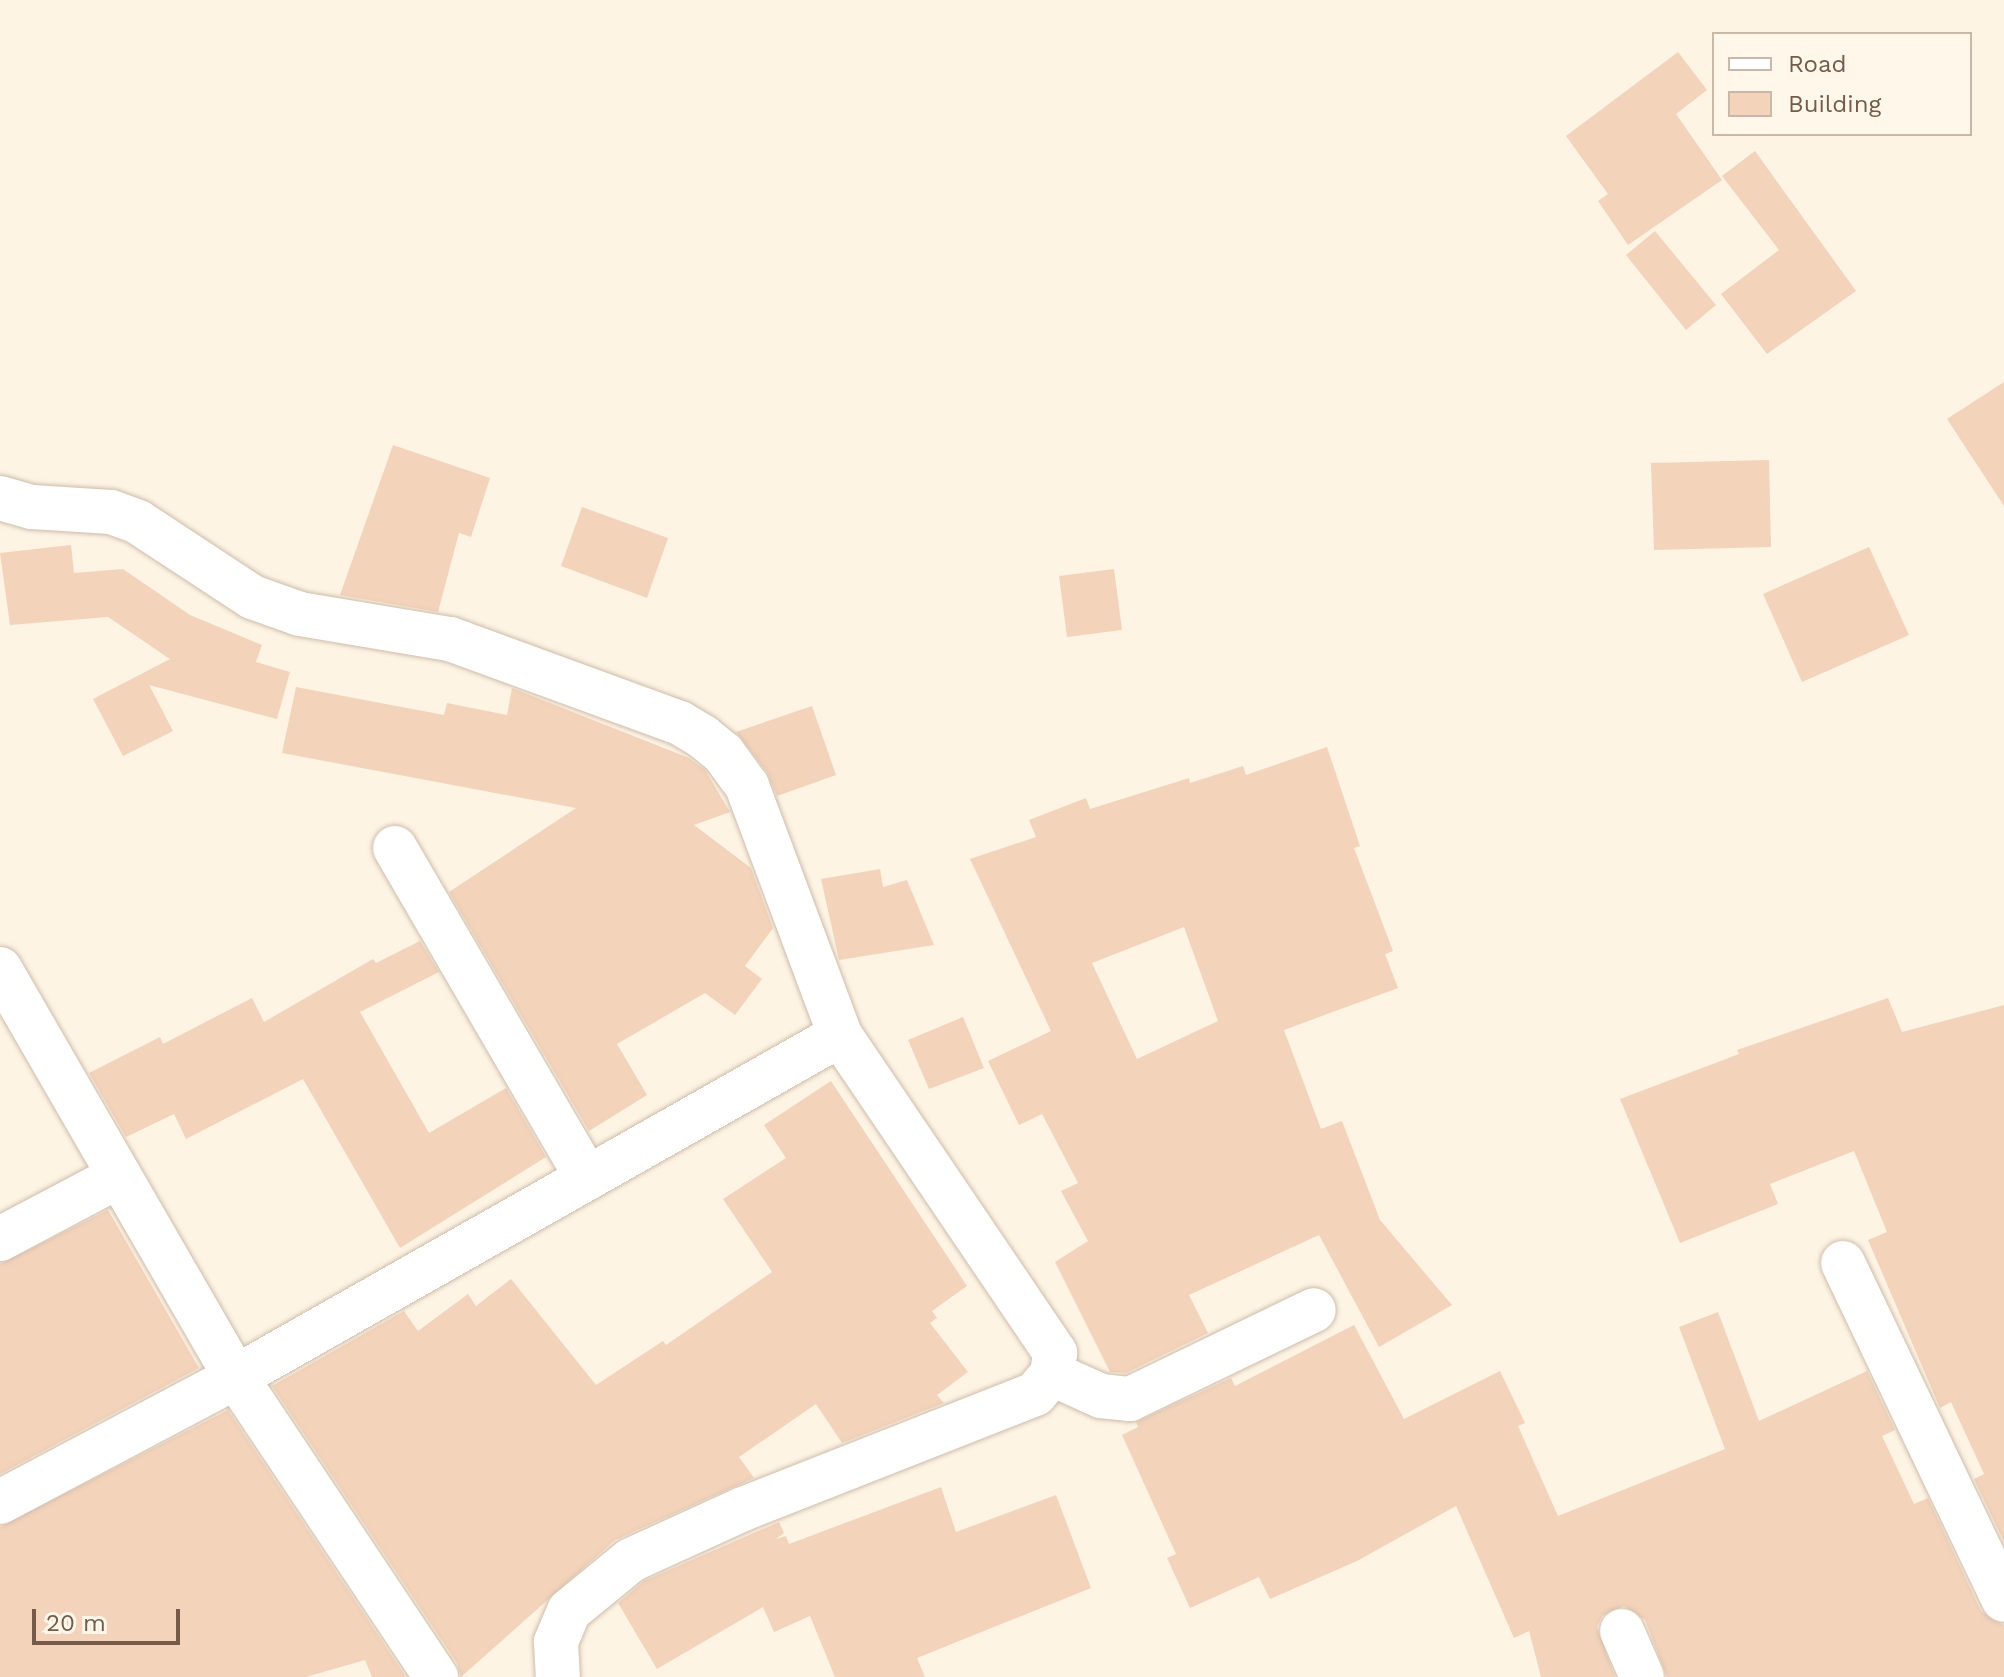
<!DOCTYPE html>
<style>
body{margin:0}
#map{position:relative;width:2004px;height:1677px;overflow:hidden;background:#fdf4e3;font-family:"Work Sans",sans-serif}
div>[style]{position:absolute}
.building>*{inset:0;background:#f3d3ba}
.roads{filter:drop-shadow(0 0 2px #cfbca9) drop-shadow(0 0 2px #cfbca9)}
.minor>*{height:44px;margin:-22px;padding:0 22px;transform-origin:22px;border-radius:22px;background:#fff}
span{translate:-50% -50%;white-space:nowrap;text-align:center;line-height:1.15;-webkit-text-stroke:7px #fff8ea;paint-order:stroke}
.legend{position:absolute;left:1712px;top:32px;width:260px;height:104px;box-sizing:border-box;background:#fff8ea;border:2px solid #c8b9a9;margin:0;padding:10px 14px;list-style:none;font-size:24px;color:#765b48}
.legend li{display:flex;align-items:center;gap:16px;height:40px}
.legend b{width:40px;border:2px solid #c8b9a9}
.scale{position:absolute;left:32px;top:1609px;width:148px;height:36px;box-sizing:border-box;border:4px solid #765b48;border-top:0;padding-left:10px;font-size:24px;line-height:28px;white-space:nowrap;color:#765b48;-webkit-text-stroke:6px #fff8ea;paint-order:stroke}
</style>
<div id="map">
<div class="building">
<div style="clip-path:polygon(1678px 52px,1707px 90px,1676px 114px,1722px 180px,1628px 245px,1598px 201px,1608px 194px,1566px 136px)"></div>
<div style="clip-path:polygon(1755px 151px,1856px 291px,1767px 354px,1721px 294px,1779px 250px,1722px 176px)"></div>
<div style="clip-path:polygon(1655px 231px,1716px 305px,1686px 330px,1626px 255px)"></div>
<div style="clip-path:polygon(2004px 382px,2004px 506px,1947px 419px)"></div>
<div style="clip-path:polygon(393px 445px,490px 478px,471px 537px,459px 533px,438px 612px,340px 595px)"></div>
<div style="clip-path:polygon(1769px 460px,1771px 547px,1654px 550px,1651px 463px)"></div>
<div style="clip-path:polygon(582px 507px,668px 538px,647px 598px,561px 566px)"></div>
<div style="clip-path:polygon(71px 545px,74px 573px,123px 569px,190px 615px,262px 645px,256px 662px,290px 672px,277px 719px,149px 685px,173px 731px,123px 756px,93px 699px,170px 659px,108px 617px,10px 625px,0 553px)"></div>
<div style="clip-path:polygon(1869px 547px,1909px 635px,1802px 682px,1763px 594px)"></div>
<div style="clip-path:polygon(1114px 569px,1122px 630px,1067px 637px,1059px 576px)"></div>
<div style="clip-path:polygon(296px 687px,444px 715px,447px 703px,507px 715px,512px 688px,689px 758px,705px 770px,730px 812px,694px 825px,751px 868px,773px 928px,745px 966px,762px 979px,735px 1015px,705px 993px,617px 1044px,647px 1095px,589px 1131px,449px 892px,576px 808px,282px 753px)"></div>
<div style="clip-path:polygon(812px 706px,836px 775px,777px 796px,767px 772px,736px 732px)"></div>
<div style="clip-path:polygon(evenodd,1327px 747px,1360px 846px,1354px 848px,1393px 951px,1385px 954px,1398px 988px,1284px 1030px,1321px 1129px,1342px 1121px,1380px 1220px,1452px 1305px,1379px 1347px,1319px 1235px,1189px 1295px,1208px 1333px,1126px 1373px,1110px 1372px,1055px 1262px,1088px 1241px,1061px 1191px,1078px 1183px,1042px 1114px,1019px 1125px,988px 1061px,1051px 1031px,970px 859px,1036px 837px,1029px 820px,1086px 798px,1090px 809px,1189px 778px,1190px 783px,1243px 766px,1246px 775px,1327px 747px,1184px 927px,1218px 1021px,1137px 1059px,1092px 963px,1184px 927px)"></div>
<div style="clip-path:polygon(880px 869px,883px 887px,907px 880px,934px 945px,839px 960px,821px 879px)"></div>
<div style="clip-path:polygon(420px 941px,439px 972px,360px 1012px,429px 1133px,506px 1088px,546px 1157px,400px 1248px,303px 1079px,186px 1139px,174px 1114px,126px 1137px,89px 1073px,160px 1037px,163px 1044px,252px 998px,264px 1022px,373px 959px,376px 963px)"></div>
<div style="clip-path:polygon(1888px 998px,1902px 1032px,2004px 1005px,2004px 1542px,1974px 1479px,1984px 1474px,1951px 1402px,1940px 1408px,1868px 1240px,1887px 1232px,1854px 1151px,1770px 1184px,1778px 1204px,1680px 1243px,1620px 1099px,1739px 1054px,1737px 1050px)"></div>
<div style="clip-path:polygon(963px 1017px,984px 1068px,929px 1089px,908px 1040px)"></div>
<div style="clip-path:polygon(831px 1081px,967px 1286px,932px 1311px,937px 1318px,930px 1323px,968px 1372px,937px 1395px,944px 1403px,842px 1443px,816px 1404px,739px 1457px,754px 1478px,615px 1540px,461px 1677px,457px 1663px,272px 1386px,404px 1311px,418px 1331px,468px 1294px,476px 1306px,511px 1279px,596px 1385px,663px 1341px,666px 1345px,772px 1272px,723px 1199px,786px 1158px,764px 1125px)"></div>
<div style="clip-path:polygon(108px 1210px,199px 1368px,0 1474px,0 1264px)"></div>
<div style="clip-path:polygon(1718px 1312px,1759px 1421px,1867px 1371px,1895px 1430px,1882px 1436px,1914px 1504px,1928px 1498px,1981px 1611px,2004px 1625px,2004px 1677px,1667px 1677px,1645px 1620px,1624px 1606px,1602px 1616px,1597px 1627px,1615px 1677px,1541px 1677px,1529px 1631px,1514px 1638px,1456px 1506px,1357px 1561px,1270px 1599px,1259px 1577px,1190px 1608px,1167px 1558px,1176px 1554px,1122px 1435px,1138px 1427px,1136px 1422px,1231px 1378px,1235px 1386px,1354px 1325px,1404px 1419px,1500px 1371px,1525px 1423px,1518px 1426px,1558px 1516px,1725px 1449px,1679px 1327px)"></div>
<div style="clip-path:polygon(228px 1410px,406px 1677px,372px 1677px,365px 1660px,306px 1677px,0 1677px,0 1527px)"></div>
<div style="clip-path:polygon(941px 1487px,956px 1532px,1056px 1495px,1091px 1588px,917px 1658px,925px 1677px,835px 1677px,810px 1616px,774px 1632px,763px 1607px,657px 1669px,618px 1603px,644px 1581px,779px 1522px,784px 1533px,776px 1539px,786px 1536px,789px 1544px)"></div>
</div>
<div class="roads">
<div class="minor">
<div style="left:0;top:498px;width:33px;rotate:16deg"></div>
<div style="left:32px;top:507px;width:79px;rotate:3.6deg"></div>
<div style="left:111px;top:512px;width:29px;rotate:20deg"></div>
<div style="left:138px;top:522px;width:136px;rotate:33.3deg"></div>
<div style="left:252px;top:597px;width:51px;rotate:19.5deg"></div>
<div style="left:300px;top:614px;width:152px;rotate:9.5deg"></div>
<div style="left:450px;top:639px;width:245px;rotate:20.1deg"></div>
<div style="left:680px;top:723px;width:27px;rotate:31deg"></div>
<div style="left:703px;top:737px;width:26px;rotate:39deg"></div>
<div style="left:723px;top:753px;width:41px;rotate:54deg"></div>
<div style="left:747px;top:786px;width:266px;rotate:69.5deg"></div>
<div style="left:840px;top:1035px;width:384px;rotate:55.9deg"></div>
<div style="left:1055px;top:1353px;width:21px;rotate:98deg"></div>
<div style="left:1052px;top:1374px;width:26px;rotate:130deg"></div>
<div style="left:1035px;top:1394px;width:314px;rotate:158.5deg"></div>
<div style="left:743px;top:1509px;width:123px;rotate:155.5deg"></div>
<div style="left:631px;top:1560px;width:80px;rotate:140.6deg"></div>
<div style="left:569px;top:1611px;width:34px;rotate:113deg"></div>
<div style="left:556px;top:1642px;width:35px;rotate:87deg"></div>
<div style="left:395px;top:848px;width:382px;rotate:59.8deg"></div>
<div style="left:0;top:969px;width:471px;rotate:60deg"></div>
<div style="left:236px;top:1377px;width:361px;rotate:56.3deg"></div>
<div style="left:0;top:1239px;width:135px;rotate:-27.9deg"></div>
<div style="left:1843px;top:1263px;width:373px;rotate:64.5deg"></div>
<div style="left:1052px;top:1374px;width:54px;rotate:24.2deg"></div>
<div style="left:1101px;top:1396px;width:29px;rotate:6deg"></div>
<div style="left:1130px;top:1399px;width:204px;rotate:-25.8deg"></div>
<div style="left:0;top:1502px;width:267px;rotate:-27.9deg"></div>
<div style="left:236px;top:1377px;width:694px;rotate:-29.52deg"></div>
<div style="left:1622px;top:1631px;width:50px;rotate:66.5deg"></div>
</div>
</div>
<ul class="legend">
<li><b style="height:10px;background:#fff"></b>Road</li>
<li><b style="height:22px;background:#f3d3ba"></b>Building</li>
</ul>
<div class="scale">20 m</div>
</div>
